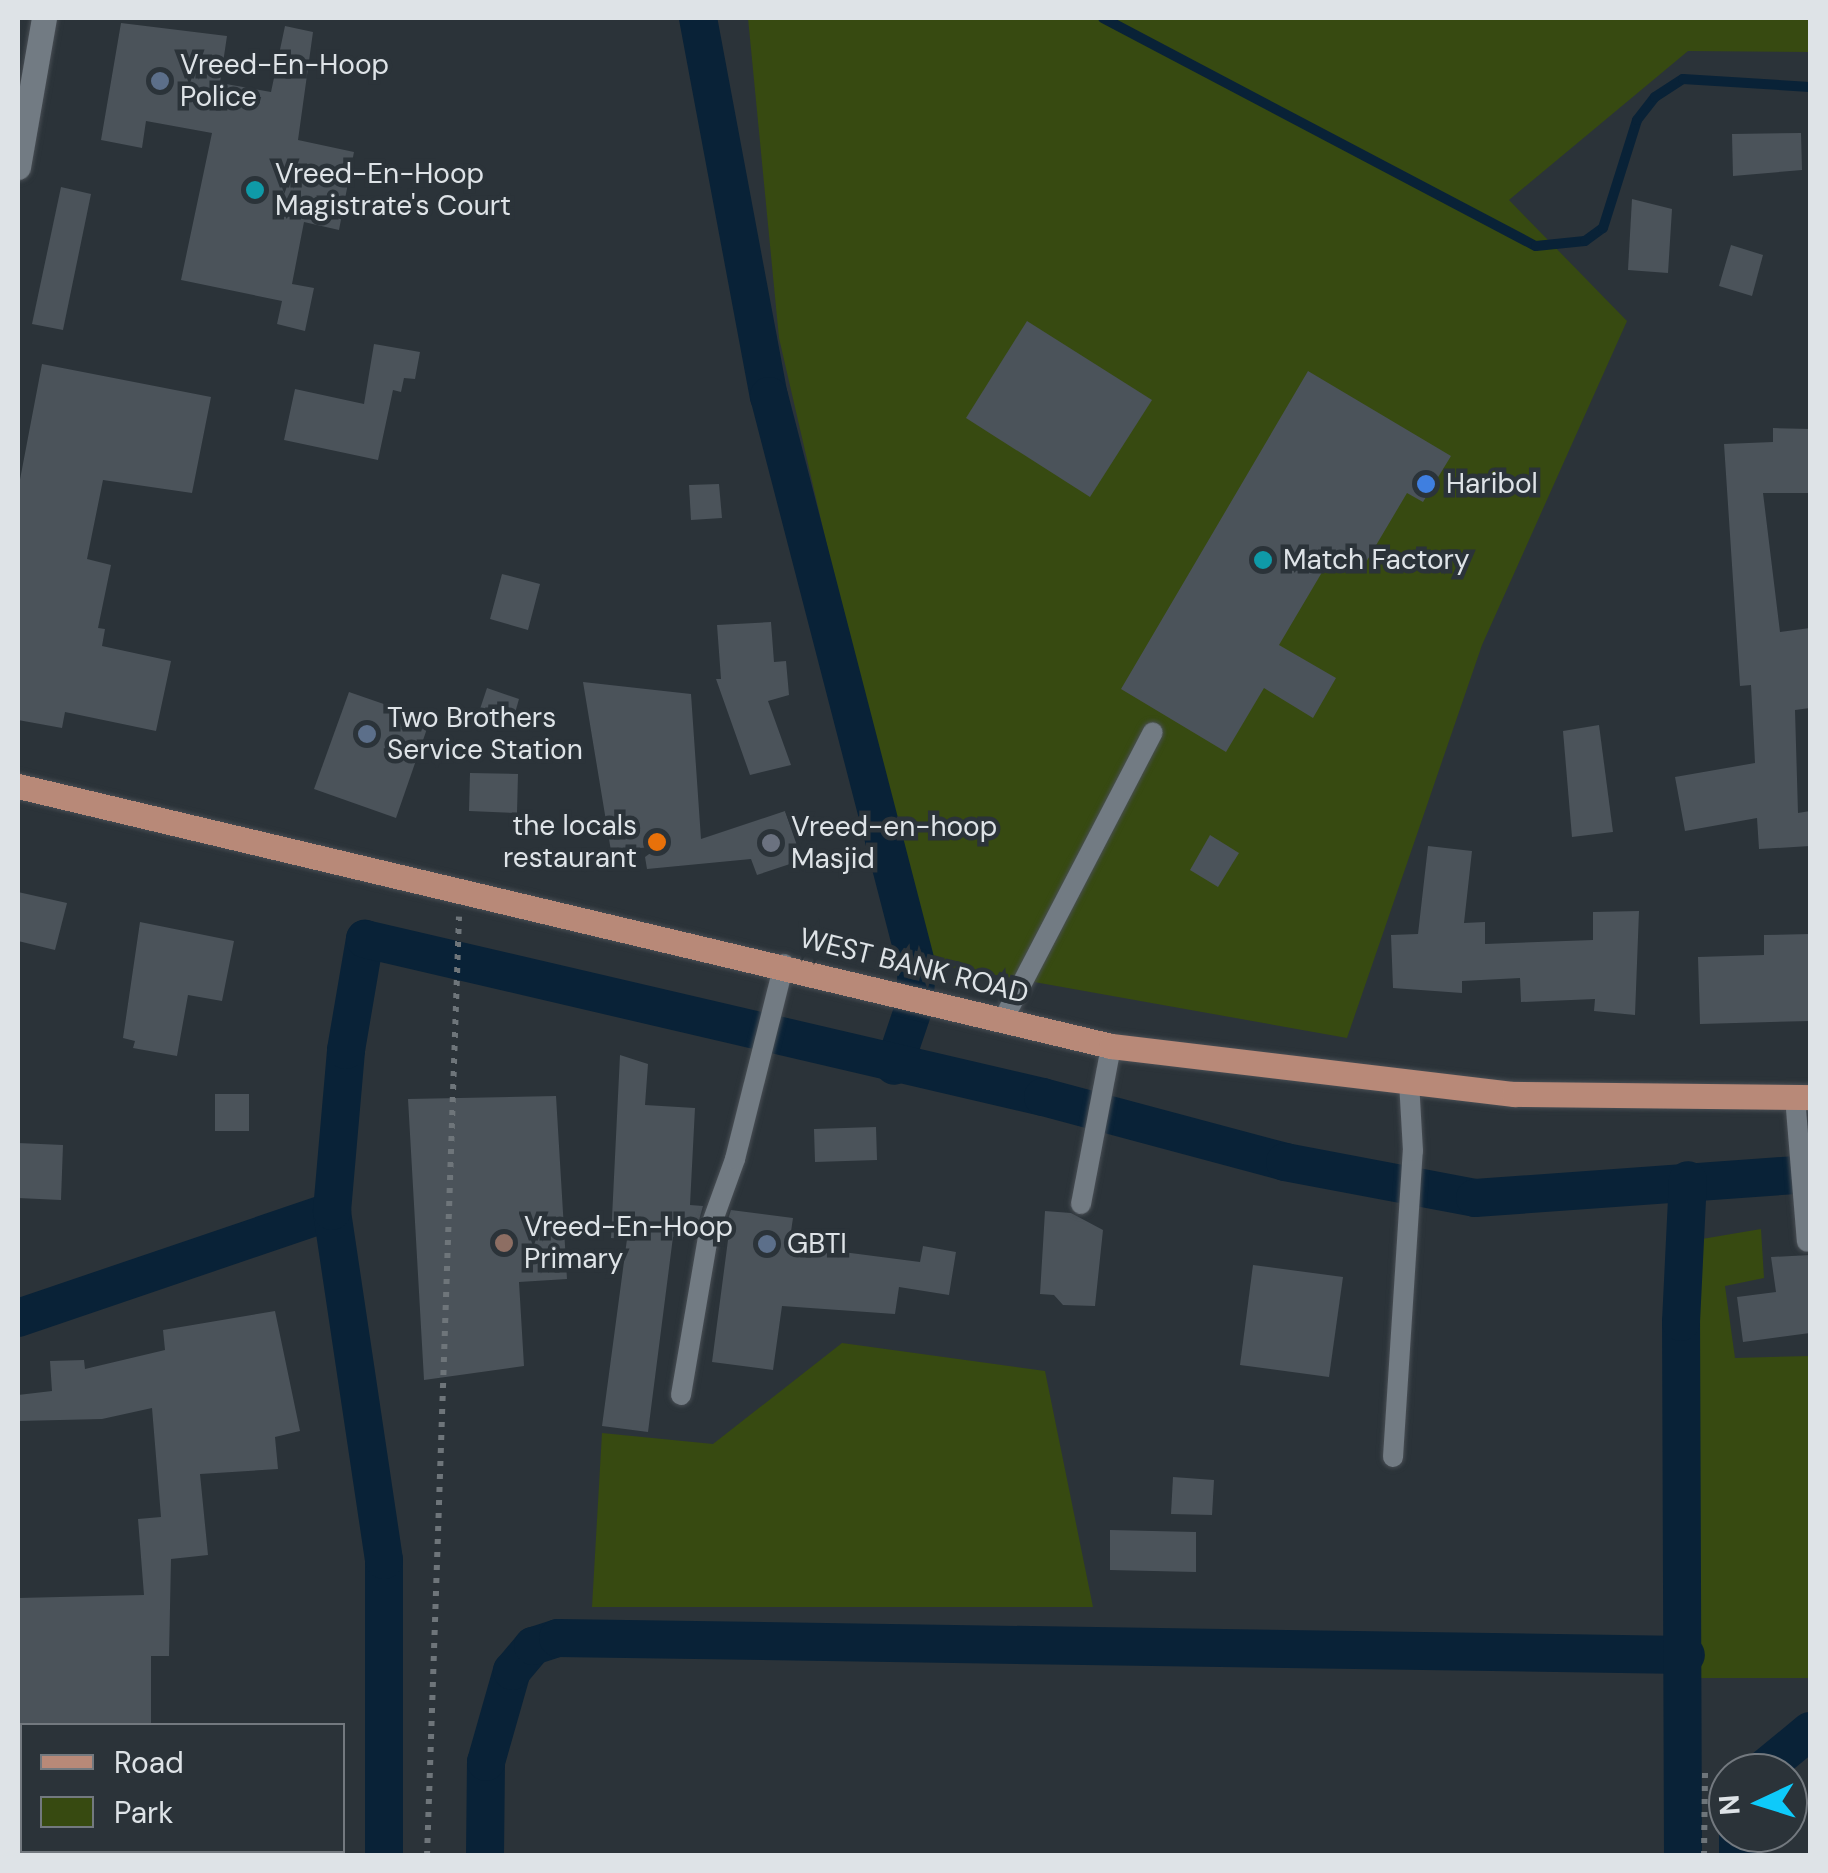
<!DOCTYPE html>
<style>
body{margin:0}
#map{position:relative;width:1828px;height:1873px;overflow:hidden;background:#2b3339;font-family:"DM Sans",sans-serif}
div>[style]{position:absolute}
.green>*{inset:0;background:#374a11}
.stream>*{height:10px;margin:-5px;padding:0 5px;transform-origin:5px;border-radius:5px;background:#092237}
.canal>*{height:38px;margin:-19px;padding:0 19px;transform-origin:19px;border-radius:19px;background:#092237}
.building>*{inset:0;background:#4b535a}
.path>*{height:6px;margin-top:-3px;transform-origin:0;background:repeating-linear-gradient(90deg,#6e757a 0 5px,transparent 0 13px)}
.roads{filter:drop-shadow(0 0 2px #484e54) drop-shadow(0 0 2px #484e54)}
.service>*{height:20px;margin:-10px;padding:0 10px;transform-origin:10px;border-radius:10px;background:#727b83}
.tertiary>*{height:25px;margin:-12.5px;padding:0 12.5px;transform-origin:12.5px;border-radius:12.5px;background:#727b83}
.primary>*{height:25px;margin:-12.5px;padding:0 12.5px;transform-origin:12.5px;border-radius:12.5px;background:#b88978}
.dots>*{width:28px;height:28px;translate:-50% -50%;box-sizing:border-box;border:5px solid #2b3339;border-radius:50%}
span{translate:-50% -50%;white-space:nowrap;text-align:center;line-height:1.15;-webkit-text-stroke:9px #2b3339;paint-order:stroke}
.poi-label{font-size:28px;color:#dee3e7}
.left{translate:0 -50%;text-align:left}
.right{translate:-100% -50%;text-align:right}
.street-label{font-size:28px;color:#dee3e7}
.frame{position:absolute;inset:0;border:20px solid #dee3e7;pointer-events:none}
.legend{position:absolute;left:20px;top:1723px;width:325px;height:130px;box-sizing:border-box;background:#2b3339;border:2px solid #73797f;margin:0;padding:12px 18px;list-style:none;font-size:30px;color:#dee3e7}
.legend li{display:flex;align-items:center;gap:20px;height:50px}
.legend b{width:50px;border:2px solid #73797f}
.north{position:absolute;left:1708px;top:1753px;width:100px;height:100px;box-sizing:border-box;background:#2b3339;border:2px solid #73797f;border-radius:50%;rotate:266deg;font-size:28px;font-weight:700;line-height:40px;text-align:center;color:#dee3e7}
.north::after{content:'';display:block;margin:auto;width:35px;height:45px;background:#0ecafa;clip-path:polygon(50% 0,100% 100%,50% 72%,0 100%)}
</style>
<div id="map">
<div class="green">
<div style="clip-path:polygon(748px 18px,1810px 18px,1810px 52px,1688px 51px,1509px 200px,1627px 321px,1482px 645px,1347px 1038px,923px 962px,779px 338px)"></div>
<div style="clip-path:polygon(1761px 1229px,1764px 1278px,1725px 1286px,1735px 1358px,1810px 1356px,1810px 1678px,1685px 1678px,1696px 1240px)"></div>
<div style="clip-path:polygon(842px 1343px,1045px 1371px,1093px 1607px,592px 1607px,602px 1433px,713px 1444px)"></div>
</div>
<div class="stream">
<div style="left:1103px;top:18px;width:489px;rotate:27.8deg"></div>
<div style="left:1536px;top:246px;width:49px;rotate:-5.8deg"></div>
<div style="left:1585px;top:241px;width:22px;rotate:-36deg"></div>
<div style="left:1603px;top:228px;width:113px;rotate:-72.5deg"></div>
<div style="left:1637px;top:120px;width:29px;rotate:-52deg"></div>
<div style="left:1655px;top:97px;width:33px;rotate:-33deg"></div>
<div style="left:1683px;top:79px;width:127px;rotate:3.6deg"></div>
</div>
<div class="canal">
<div style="left:698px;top:18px;width:385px;rotate:79.4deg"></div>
<div style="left:769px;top:396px;width:590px;rotate:75.47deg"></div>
<div style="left:917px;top:967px;width:40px;rotate:94.3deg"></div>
<div style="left:914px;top:1007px;width:62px;rotate:108.7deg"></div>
<div style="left:18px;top:1318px;width:332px;rotate:-18.8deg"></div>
<div style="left:1759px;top:1773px;width:66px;rotate:-39.5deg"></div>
<div style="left:384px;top:1856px;width:296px;rotate:-90deg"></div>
<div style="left:384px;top:1560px;width:353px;rotate:-98.5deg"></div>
<div style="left:332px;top:1211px;width:162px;rotate:-85deg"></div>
<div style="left:346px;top:1050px;width:113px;rotate:-80.3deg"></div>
<div style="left:365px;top:939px;width:696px;rotate:13.12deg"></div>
<div style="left:1043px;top:1097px;width:251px;rotate:15deg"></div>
<div style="left:1285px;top:1162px;width:193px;rotate:10.7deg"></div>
<div style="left:1475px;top:1198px;width:336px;rotate:-4.1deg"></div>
<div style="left:485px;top:1856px;width:94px;rotate:-89.4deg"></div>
<div style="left:486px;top:1762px;width:95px;rotate:-74.1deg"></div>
<div style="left:512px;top:1671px;width:33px;rotate:-50deg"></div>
<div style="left:533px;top:1646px;width:26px;rotate:-18deg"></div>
<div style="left:558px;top:1638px;width:1128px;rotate:0.86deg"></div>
<div style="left:1683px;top:1856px;width:534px;rotate:-90.21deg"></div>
<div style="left:1681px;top:1322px;width:142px;rotate:-87.2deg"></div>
<div style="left:1738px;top:1856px;width:23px;rotate:-90deg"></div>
</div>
<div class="building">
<div style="clip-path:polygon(121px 23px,227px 36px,220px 83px,271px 92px,285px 26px,313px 32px,298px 140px,354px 152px,339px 230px,304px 222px,292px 284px,314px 288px,305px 331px,277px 324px,282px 301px,181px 280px,212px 133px,146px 121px,142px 148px,101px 140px)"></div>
<div style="clip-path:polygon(1801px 133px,1802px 170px,1733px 176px,1732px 134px)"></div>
<div style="clip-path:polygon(61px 187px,91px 194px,63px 330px,32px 324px)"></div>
<div style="clip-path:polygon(1632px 199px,1672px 209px,1668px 273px,1628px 270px)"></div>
<div style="clip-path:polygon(1731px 245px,1763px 255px,1752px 296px,1719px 286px)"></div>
<div style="clip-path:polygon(1027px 321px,1152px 400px,1090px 497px,966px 418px)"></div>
<div style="clip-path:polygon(374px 344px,420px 352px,415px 379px,404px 378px,401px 392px,393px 390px,378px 460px,284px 440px,295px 389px,364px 404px)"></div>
<div style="clip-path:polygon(42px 364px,211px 397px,192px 493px,103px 480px,87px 559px,111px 565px,98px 628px,105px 629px,102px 646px,171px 661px,156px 731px,65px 712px,62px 728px,18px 720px,18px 490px)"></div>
<div style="clip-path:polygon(1308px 371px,1451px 456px,1423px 502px,1407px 493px,1362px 569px,1334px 552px,1279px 645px,1336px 678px,1313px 718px,1264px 688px,1226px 752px,1121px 689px)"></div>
<div style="clip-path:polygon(1773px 428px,1810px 429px,1810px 493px,1763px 493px,1780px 632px,1810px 628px,1810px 708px,1795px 710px,1798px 813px,1810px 811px,1810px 846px,1759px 849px,1757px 818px,1685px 831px,1675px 777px,1755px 763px,1751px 685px,1740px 686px,1724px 444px,1773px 442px)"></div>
<div style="clip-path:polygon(719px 484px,722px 518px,691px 520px,689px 485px)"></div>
<div style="clip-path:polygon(502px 574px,540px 584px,528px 630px,490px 619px)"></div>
<div style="clip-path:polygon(771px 622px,774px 662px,786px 661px,789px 695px,768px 701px,791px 765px,750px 775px,716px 679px,721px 679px,717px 625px)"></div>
<div style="clip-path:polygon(583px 682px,691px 694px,701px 839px,785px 811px,802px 860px,757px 875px,751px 859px,647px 869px,645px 857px,660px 846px,611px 851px)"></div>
<div style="clip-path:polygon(487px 688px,519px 699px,511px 727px,478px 715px)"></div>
<div style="clip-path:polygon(349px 692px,430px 720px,396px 818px,314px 789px)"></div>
<div style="clip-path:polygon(1599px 725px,1613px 832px,1572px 837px,1563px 731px)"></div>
<div style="clip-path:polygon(470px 773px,518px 774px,517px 813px,469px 811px)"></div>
<div style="clip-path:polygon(1210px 835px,1239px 853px,1218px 887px,1190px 870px)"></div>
<div style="clip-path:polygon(1428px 846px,1472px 851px,1464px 923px,1485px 922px,1485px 944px,1593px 940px,1593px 912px,1639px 911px,1635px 1015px,1594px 1011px,1595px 999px,1521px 1002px,1520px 978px,1462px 981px,1462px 993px,1393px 988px,1391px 935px,1418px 934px)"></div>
<div style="clip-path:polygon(18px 892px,67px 903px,55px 950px,18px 941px)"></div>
<div style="clip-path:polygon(140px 922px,234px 941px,222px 1001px,188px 995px,177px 1056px,133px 1048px,135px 1041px,123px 1038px)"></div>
<div style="clip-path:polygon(1810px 934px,1810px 1021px,1700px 1024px,1698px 957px,1764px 955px,1764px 935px)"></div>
<div style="clip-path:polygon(620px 1055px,648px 1064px,645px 1105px,695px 1108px,690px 1205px,703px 1206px,694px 1238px,673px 1237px,648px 1432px,602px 1426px,627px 1239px,611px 1238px)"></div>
<div style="clip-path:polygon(215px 1094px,249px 1094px,249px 1131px,215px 1131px)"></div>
<div style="clip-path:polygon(556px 1096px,567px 1279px,519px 1282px,524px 1366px,424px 1380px,408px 1099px)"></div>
<div style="clip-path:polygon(876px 1127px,877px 1160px,815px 1162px,814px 1129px)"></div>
<div style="clip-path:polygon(18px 1143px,63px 1145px,61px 1200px,18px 1198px)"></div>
<div style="clip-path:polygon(731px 1210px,793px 1218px,789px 1245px,920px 1262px,923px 1246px,956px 1252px,949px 1295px,899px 1287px,895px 1314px,782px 1306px,773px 1370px,712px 1362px,728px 1240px,721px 1240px)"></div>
<div style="clip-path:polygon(1045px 1211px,1071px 1213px,1103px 1230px,1095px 1306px,1063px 1305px,1054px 1295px,1040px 1294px)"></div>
<div style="clip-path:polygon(1810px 1255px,1810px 1333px,1743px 1342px,1737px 1297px,1776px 1292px,1771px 1257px)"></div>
<div style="clip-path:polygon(1253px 1265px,1343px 1277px,1329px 1377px,1240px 1365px)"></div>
<div style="clip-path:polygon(275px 1311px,300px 1431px,275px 1437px,278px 1469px,200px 1474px,208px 1555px,171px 1559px,169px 1656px,151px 1656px,151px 1726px,18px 1726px,18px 1598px,144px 1595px,138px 1519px,161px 1517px,152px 1408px,102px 1419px,18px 1421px,18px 1395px,52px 1391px,50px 1361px,84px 1360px,85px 1369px,165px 1350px,163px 1330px)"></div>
<div style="clip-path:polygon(1173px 1477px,1214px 1480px,1212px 1515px,1171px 1514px)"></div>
<div style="clip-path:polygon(1110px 1530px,1196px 1532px,1196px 1572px,1110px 1570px)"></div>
</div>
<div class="path">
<div style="left:427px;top:1856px;width:940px;rotate:-88.05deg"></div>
<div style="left:1704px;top:1856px;width:84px;rotate:-89.3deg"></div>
</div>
<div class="roads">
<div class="service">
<div style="left:1004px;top:1018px;width:322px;rotate:-62.5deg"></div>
<div style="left:1795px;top:1097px;width:145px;rotate:85.3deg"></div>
<div style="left:1081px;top:1204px;width:161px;rotate:-79.2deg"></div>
<div style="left:681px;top:1395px;width:166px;rotate:-80.3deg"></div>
<div style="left:709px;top:1231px;width:77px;rotate:-70.1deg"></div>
<div style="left:735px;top:1159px;width:201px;rotate:-75.9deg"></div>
<div style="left:1393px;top:1457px;width:307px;rotate:-86.3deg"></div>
<div style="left:1413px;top:1151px;width:69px;rotate:-93.3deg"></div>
</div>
<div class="tertiary">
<div style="left:18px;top:167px;width:151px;rotate:-80.1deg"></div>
</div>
<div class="primary">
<div style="left:18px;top:786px;width:1123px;rotate:13.38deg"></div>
<div style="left:1111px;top:1046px;width:406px;rotate:6.8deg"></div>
<div style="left:1514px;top:1094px;width:296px;rotate:0.6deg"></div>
</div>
</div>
<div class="dots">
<div style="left:160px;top:81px;background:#5c6f8a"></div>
<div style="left:255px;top:190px;background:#0f9aa8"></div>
<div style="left:1426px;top:484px;background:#3f7fe0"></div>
<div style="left:1263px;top:560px;background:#0f9aa8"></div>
<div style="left:367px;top:734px;background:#5c6f8a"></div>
<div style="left:657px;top:842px;background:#e8710a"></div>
<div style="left:771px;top:843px;background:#6b7280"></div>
<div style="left:504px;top:1243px;background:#8d6e63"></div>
<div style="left:767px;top:1244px;background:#5c6f8a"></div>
</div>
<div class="poi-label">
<span class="left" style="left:180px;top:81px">Vreed-En-Hoop<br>Police</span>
<span class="left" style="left:275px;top:190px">Vreed-En-Hoop<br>Magistrate's Court</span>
<span class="left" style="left:1446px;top:484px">Haribol</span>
<span class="left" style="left:1283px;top:560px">Match Factory</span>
<span class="left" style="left:387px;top:734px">Two Brothers<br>Service Station</span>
<span class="right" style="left:637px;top:842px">the locals<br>restaurant</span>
<span class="left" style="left:791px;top:843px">Vreed-en-hoop<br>Masjid</span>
<span class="left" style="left:524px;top:1243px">Vreed-En-Hoop<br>Primary</span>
<span class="left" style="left:787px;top:1244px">GBTI</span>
</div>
<div class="street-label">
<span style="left:914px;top:966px;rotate:14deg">WEST BANK ROAD</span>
</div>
<div class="frame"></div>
<ul class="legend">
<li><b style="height:12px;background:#b88978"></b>Road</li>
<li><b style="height:28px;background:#374a11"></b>Park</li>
</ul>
<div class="north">N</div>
</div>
